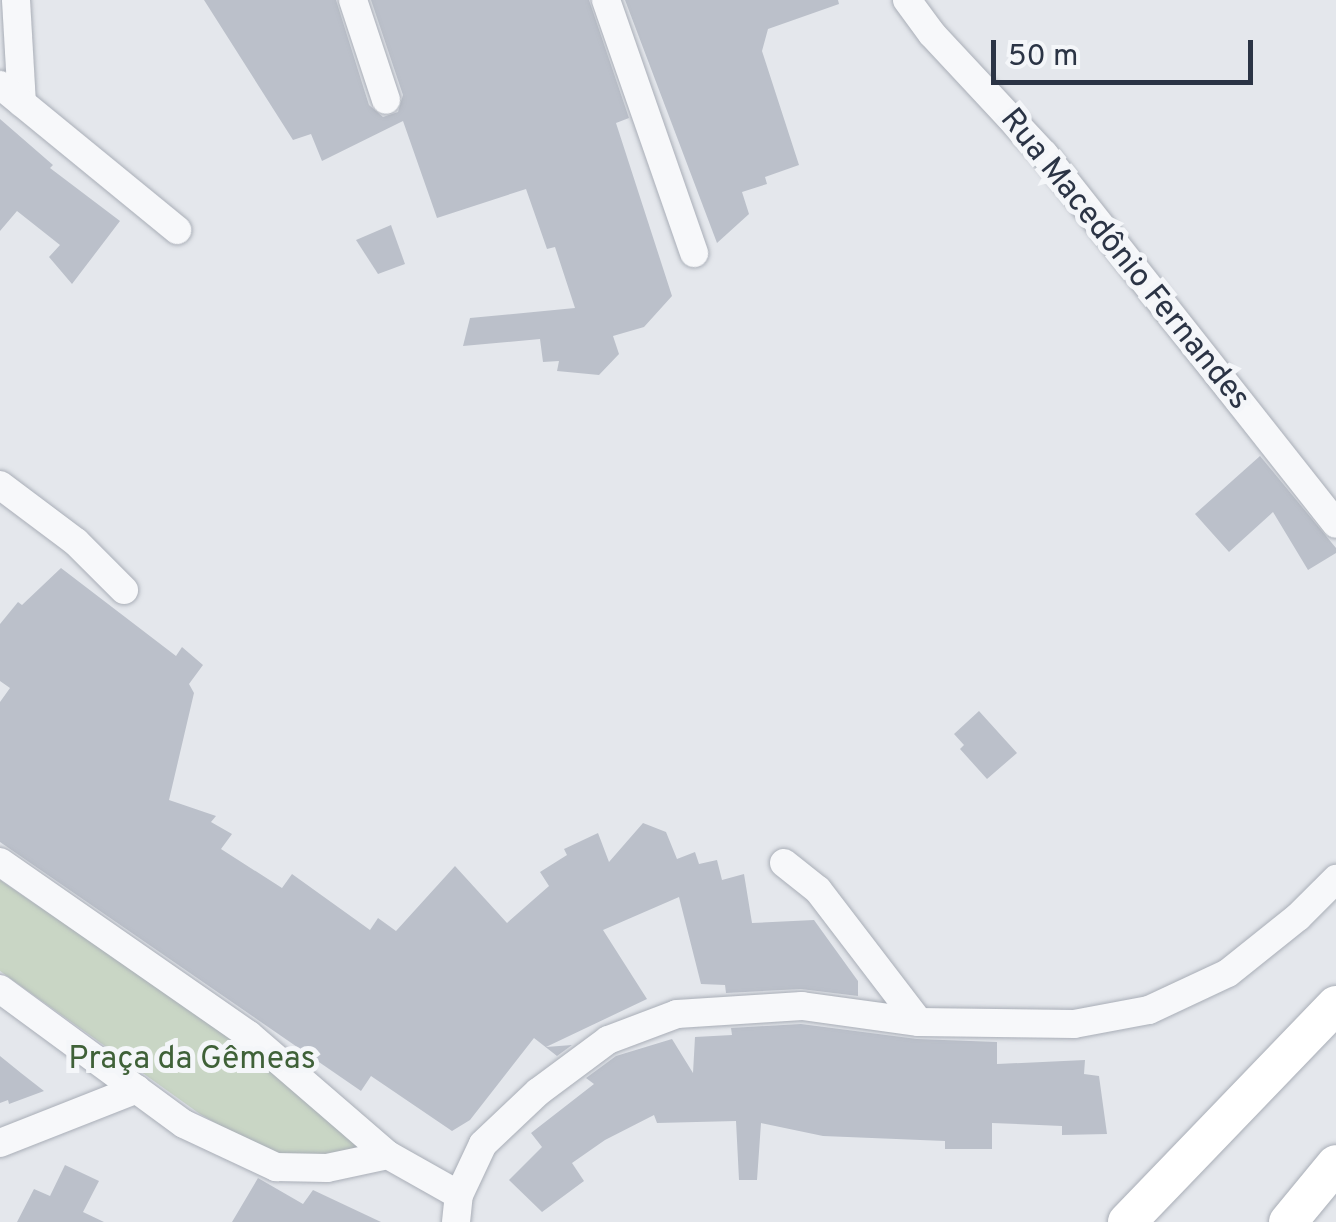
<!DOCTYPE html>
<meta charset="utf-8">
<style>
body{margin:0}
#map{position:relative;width:1336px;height:1222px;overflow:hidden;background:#e4e7ec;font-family:Overpass,sans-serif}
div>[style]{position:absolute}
.green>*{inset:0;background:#c9d6c5}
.building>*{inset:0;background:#bbc0ca}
.roads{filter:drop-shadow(0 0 2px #a9aeb7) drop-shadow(0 0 2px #a9aeb7)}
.minor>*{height:28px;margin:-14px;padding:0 14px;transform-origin:14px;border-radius:14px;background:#f7f8fa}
.secondary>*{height:38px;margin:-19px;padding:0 19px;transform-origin:19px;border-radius:19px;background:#fff}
span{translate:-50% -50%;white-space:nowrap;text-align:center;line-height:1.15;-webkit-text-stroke:10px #f4f6f9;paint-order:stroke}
.street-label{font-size:32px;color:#2b3445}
.park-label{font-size:32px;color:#3f6138}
.scale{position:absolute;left:991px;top:40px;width:262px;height:45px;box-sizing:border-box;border:5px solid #2b3445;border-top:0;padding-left:12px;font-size:30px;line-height:35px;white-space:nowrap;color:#2b3445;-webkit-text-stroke:8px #f4f6f9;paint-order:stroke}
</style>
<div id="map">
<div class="green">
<div style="clip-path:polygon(0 880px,229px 1036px,359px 1147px,326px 1158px,273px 1156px,200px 1114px,0 971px)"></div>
</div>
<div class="building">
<div style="clip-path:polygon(204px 0,336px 0,369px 105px,383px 117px,398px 112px,403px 95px,371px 0,589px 0,629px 118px,616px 123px,672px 296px,644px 327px,613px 336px,619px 354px,599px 375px,557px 371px,559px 361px,543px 362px,540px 339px,463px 346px,470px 318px,575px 308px,555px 247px,547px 249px,526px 189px,437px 218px,403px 121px,322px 161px,311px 134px,293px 140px)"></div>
<div style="clip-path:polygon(625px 0,838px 0,839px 4px,768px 29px,762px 51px,799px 165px,765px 177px,767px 184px,742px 192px,749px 214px,717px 243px)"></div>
<div style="clip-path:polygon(0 119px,53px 165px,50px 168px,120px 221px,72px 284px,49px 257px,60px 245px,17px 211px,0 231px)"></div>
<div style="clip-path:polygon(391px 225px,405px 264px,378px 274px,356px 240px)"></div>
<div style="clip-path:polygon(1260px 456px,1336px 548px,1336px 553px,1308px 570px,1273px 512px,1229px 552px,1195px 514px)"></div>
<div style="clip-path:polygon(61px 568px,176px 656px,182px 647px,203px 665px,189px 684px,194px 693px,169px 800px,216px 816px,211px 822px,232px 834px,221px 849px,282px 888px,292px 874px,370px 930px,378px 918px,396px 931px,455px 866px,507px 923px,549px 886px,540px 872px,567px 855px,564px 849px,598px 833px,609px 862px,643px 823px,666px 832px,677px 859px,695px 852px,699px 864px,717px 860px,722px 880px,744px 874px,752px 923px,814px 920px,858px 981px,858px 996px,801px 989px,726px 993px,725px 985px,701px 984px,679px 897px,603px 930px,647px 999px,546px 1047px,572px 1045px,557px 1056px,534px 1038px,470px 1120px,452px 1131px,371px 1076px,361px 1091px,0 842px,0 702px,10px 688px,0 681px,0 624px,18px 602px,22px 605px)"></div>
<div style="clip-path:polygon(979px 711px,1017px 753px,987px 779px,960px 749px,964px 745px,954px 734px)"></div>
<div style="clip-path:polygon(801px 1024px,917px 1039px,997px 1042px,997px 1064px,1085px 1060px,1084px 1074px,1099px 1076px,1107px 1134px,1062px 1135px,1062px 1126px,992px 1123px,992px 1149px,945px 1149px,945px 1141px,823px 1136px,761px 1123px,757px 1180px,739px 1180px,736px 1121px,657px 1123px,654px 1115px,605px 1140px,572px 1163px,584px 1181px,542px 1212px,509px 1180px,542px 1147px,531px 1133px,594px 1084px,586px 1078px,616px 1056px,672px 1039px,693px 1073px,695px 1037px,732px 1035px,731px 1028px)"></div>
<div style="clip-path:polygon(0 1056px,21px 1073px,44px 1091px,9px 1104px,8px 1100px,0 1103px)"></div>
<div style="clip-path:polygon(65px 1165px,99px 1181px,83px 1212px,104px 1222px,17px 1222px,34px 1189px,50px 1196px)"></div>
<div style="clip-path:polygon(258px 1178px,303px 1204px,313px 1190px,381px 1222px,232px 1222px)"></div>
</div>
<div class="roads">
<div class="minor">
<div style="left:16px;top:0;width:103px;rotate:86.7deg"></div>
<div style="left:353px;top:0;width:105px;rotate:71.7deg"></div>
<div style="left:606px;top:0;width:268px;rotate:70.8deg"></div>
<div style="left:907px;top:0;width:42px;rotate:53.7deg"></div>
<div style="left:932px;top:34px;width:164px;rotate:47deg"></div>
<div style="left:1044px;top:154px;width:471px;rotate:51.7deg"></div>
<div style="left:0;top:85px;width:229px;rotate:39.3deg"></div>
<div style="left:0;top:485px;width:95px;rotate:36.9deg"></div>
<div style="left:76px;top:542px;width:68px;rotate:45deg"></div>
<div style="left:0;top:862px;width:303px;rotate:34.8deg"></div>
<div style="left:249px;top:1035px;width:184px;rotate:40.8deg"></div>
<div style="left:388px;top:1155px;width:81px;rotate:29.4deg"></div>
<div style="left:784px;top:863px;width:43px;rotate:38.5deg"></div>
<div style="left:818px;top:890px;width:166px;rotate:52.6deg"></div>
<div style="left:0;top:989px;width:228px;rotate:36.3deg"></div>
<div style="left:184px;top:1124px;width:102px;rotate:25.1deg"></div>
<div style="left:276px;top:1167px;width:51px;rotate:1.1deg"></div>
<div style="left:327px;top:1168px;width:62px;rotate:-12deg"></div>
<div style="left:0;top:1143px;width:147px;rotate:-21.5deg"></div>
<div style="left:456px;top:1222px;width:27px;rotate:-84deg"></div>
<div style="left:459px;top:1195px;width:56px;rotate:-64.8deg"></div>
<div style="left:483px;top:1144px;width:76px;rotate:-43.4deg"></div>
<div style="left:538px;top:1092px;width:87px;rotate:-36.6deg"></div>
<div style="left:608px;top:1040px;width:74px;rotate:-20.6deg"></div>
<div style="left:677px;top:1014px;width:125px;rotate:-3.7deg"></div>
<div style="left:802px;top:1006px;width:118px;rotate:7.8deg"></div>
<div style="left:919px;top:1022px;width:155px;rotate:0.7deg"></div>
<div style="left:1074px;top:1024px;width:76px;rotate:-10.6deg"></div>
<div style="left:1149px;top:1010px;width:87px;rotate:-25.1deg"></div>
<div style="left:1228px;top:973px;width:90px;rotate:-38.7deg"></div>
<div style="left:1298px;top:917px;width:54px;rotate:-45deg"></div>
</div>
<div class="secondary">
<div style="left:1127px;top:1222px;width:301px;rotate:-46.1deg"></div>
<div style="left:1288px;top:1222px;width:75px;rotate:-50.4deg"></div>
</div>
</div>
<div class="street-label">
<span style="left:1124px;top:260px;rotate:51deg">Rua Macedônio Fernandes</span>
</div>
<div class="park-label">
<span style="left:192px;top:1060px">Praça da Gêmeas</span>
</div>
<div class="scale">50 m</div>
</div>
